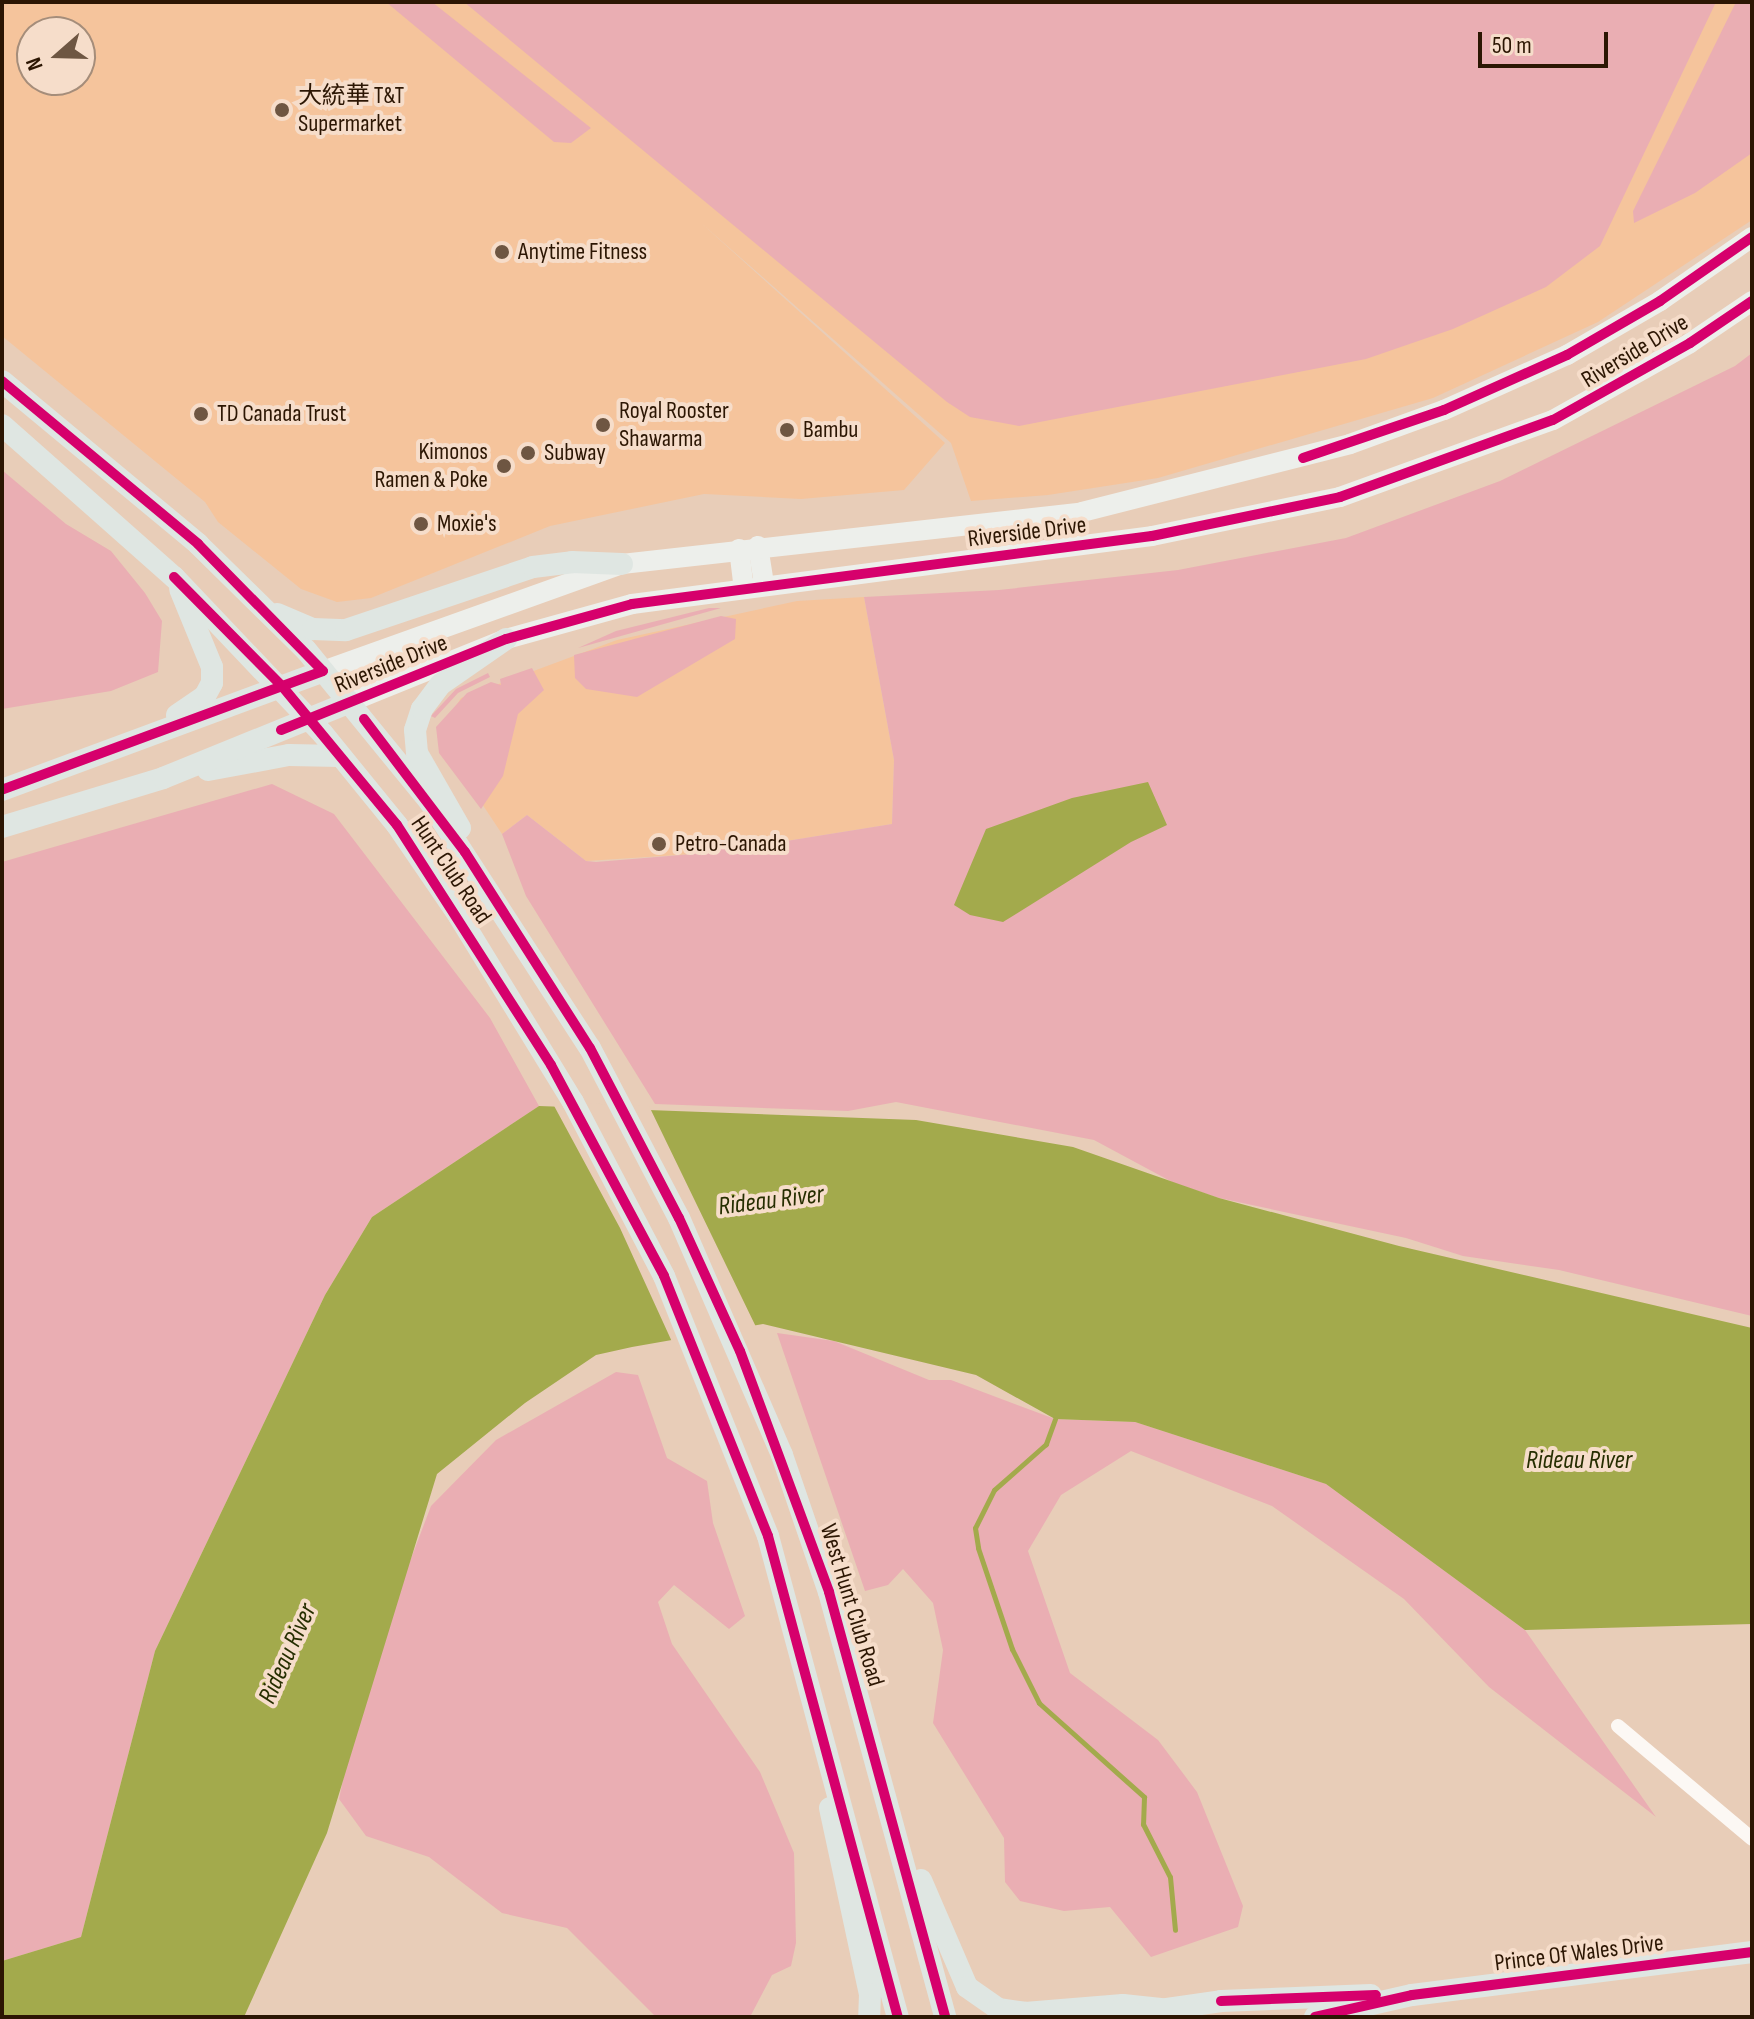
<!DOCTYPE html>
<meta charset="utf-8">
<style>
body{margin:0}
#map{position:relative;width:1754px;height:2019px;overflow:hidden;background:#e8cdb8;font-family:"Sofia Sans Condensed","Noto Sans SC",sans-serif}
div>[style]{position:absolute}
.built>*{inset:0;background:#f5c49c}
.green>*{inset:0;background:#eaaeb3}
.water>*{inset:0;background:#a3aa4c}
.pier>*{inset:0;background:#e8cdb8}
.stream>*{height:5px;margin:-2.5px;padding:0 2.5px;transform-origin:2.5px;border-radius:2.5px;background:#a3aa4c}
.street>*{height:14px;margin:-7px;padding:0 7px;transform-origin:7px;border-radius:7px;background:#fcf8f4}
.secondary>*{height:20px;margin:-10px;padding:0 10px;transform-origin:10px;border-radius:10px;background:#edefeb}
.primary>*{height:22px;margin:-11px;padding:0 11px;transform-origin:11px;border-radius:11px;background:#dfe6e2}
.cycleway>*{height:10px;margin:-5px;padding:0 5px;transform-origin:5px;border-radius:5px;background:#d6006c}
.dots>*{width:22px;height:22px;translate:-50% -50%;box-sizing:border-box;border:4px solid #f6ddca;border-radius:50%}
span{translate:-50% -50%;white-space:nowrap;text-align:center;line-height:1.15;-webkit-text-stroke:8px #f6ddca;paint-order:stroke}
.poi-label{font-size:24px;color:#2c1603}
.left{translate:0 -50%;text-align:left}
.right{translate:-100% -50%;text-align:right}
.street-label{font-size:24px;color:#2c1603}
.water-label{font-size:26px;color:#262e00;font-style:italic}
.frame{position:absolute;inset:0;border:4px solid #2c1603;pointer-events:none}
.north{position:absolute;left:16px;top:16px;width:80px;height:80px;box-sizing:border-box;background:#f6ddca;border:2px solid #a58d7a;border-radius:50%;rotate:250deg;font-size:22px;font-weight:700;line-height:32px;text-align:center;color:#2c1603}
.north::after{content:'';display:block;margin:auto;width:28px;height:36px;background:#6e5642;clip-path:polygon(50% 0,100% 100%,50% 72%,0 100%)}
.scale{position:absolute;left:1478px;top:32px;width:130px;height:36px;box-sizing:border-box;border:4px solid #2c1603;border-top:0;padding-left:10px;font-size:24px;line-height:28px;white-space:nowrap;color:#2c1603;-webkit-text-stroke:6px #f6ddca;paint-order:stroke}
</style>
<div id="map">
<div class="built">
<div style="clip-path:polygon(evenodd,2px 2px,1752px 2px,1752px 220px,1598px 322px,1433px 398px,1158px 478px,1048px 495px,971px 501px,951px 443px,700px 222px,945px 443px,904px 490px,801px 499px,704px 494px,550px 526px,371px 598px,337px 602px,301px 589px,218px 522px,205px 502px,2px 336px,2px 2px,32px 32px,80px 32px,80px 80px,32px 80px,32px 32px)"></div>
<div style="clip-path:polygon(864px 597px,894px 760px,892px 824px,774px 843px,743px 842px,693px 854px,586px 861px,527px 815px,502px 834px,437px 736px,461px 698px,617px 640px,797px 601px)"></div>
</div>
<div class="green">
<div style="clip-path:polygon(386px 2px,432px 2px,591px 128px,571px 143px,554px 142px)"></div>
<div style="clip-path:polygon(464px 2px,1716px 2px,1600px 246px,1546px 287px,1453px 329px,1366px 359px,1019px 426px,970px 417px,947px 402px)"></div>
<div style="clip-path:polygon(1736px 2px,1752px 2px,1752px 153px,1695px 193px,1634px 223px,1633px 211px)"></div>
<div style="clip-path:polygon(1752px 353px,1752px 1316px,1559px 1270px,1463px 1256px,1406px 1238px,1219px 1198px,1174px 1183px,1094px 1140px,896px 1102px,848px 1111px,655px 1104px,526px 896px,502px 834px,527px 815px,586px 861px,596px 862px,693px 854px,743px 842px,774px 843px,892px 824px,894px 760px,864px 597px,999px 590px,1178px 570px,1346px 538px,1500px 481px,1735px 366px)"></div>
<div style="clip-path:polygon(2px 470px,66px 524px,111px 551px,145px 593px,162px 621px,158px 672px,111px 691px,2px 709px)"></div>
<div style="clip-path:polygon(709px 608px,721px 608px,578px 648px,616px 631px)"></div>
<div style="clip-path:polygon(721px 616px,736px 619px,735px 639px,637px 697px,586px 689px,575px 678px,574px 655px)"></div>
<div style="clip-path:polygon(532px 668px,544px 690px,518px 714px,503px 776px,481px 809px,439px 753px,436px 727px,467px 693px,491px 682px,501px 685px,500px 679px)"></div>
<div style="clip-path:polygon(488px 673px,490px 677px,458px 693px,435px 718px,431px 716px,456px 689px)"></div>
<div style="clip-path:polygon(272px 784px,334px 814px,490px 1018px,539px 1106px,372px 1217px,325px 1295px,155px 1651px,81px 1937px,2px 1961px,2px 862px)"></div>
<div style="clip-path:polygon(777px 1333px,834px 1341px,929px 1380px,951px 1380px,1055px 1419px,1135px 1422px,1326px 1484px,1525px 1630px,1656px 1817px,1489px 1687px,1404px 1599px,1272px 1506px,1131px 1451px,1061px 1495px,1028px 1551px,1070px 1673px,1158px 1740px,1197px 1792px,1243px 1906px,1238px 1927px,1151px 1957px,1110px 1907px,1064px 1911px,1020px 1901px,1005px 1882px,1004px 1838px,933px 1723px,943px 1650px,933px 1603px,903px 1569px,888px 1585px,865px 1591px)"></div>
<div style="clip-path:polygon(616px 1372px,638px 1375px,667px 1458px,707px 1481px,713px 1523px,745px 1616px,729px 1629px,674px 1585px,658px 1602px,672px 1644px,760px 1772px,794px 1853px,796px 1943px,791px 1966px,772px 1975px,750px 2017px,656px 2017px,567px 1928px,502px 1913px,429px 1857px,366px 1836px,339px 1799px,363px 1685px,431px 1506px,496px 1440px)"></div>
</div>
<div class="water">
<div style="clip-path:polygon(1148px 782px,1167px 825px,1131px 842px,1003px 922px,970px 915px,954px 905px,986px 829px,1072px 798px)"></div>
<div style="clip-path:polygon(539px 1106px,916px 1120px,1073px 1147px,1219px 1198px,1399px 1246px,1752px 1328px,1752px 1624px,1525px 1630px,1326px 1484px,1135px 1422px,1055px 1419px,976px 1375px,763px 1324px,632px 1347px,596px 1355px,525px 1403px,437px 1474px,327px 1833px,244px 2017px,2px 2017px,2px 1961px,81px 1937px,155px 1651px,325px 1295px,372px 1217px)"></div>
</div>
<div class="pier">
<div style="clip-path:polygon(552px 1102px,649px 1106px,757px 1329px,673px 1344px,620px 1228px)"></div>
</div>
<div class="stream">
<div style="left:1055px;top:1419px;width:27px;rotate:110deg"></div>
<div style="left:1046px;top:1444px;width:69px;rotate:138.5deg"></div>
<div style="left:994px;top:1490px;width:42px;rotate:116.6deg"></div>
<div style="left:975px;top:1528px;width:20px;rotate:81deg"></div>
<div style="left:978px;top:1548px;width:107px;rotate:71.4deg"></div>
<div style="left:1012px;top:1649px;width:60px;rotate:63.4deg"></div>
<div style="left:1039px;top:1703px;width:141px;rotate:41.8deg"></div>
<div style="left:1144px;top:1797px;width:27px;rotate:92deg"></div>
<div style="left:1143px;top:1824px;width:59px;rotate:63deg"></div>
<div style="left:1170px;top:1877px;width:53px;rotate:84.6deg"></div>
</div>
<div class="street">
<div style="left:1618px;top:1726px;width:175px;rotate:40.1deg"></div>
</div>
<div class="secondary">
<div style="left:758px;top:546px;width:39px;rotate:81deg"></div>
<div style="left:739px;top:549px;width:38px;rotate:83deg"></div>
<div style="left:323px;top:671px;width:318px;rotate:-19.7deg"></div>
<div style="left:622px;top:564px;width:463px;rotate:-6.4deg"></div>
<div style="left:1082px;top:512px;width:276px;rotate:-14.2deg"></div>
<div style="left:1350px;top:444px;width:100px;rotate:-19.9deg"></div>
<div style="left:1444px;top:410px;width:135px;rotate:-24.1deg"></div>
<div style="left:1567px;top:355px;width:108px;rotate:-30.1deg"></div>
<div style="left:1660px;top:301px;width:112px;rotate:-34.8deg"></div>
<div style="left:350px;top:702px;width:168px;rotate:-22deg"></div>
<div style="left:506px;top:639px;width:131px;rotate:-15.5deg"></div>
<div style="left:632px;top:604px;width:524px;rotate:-7.45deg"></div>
<div style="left:1152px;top:536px;width:192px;rotate:-11.7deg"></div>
<div style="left:1340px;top:497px;width:226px;rotate:-19.9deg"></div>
<div style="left:1553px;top:420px;width:157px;rotate:-29.3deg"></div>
<div style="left:1690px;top:343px;width:75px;rotate:-34.1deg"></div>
</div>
<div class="primary">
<div style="left:2px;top:381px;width:255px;rotate:39.7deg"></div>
<div style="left:198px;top:544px;width:151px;rotate:44.5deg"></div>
<div style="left:306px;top:650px;width:196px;rotate:50.8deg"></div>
<div style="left:430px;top:802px;width:293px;rotate:57deg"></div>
<div style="left:590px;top:1048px;width:192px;rotate:62.4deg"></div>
<div style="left:679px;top:1218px;width:258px;rotate:66.5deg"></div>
<div style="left:782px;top:1455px;width:145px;rotate:71.1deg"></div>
<div style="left:829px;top:1592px;width:441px;rotate:74.7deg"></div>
<div style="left:2px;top:425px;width:230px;rotate:41.5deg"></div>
<div style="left:174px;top:577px;width:216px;rotate:46.5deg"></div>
<div style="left:323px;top:734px;width:117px;rotate:50.9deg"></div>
<div style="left:397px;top:825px;width:110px;rotate:55.7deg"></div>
<div style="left:459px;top:916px;width:218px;rotate:58.5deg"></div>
<div style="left:573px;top:1102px;width:196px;rotate:62.4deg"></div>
<div style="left:664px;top:1276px;width:280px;rotate:68.2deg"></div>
<div style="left:768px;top:1536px;width:498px;rotate:74.9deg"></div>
<div style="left:277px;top:614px;width:39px;rotate:23deg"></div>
<div style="left:313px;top:629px;width:33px;rotate:2deg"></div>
<div style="left:346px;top:630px;width:197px;rotate:-18.6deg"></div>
<div style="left:533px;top:567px;width:39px;rotate:-7deg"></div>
<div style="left:572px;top:562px;width:50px;rotate:2.3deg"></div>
<div style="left:177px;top:715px;width:34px;rotate:-34deg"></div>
<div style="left:205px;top:696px;width:15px;rotate:-62deg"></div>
<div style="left:212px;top:683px;width:16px;rotate:-90deg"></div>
<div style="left:212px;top:667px;width:84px;rotate:-112.3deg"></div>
<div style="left:208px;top:770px;width:82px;rotate:-10.5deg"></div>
<div style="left:289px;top:755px;width:51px;rotate:1.1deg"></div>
<div style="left:2px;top:790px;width:342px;rotate:-20.3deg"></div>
<div style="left:2px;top:827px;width:168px;rotate:-16.9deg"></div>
<div style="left:163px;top:778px;width:202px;rotate:-22.1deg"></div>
<div style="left:460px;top:828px;width:86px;rotate:-119.8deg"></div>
<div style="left:417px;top:753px;width:23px;rotate:-95deg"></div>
<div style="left:415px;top:730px;width:22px;rotate:-72deg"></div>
<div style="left:422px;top:709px;width:31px;rotate:-53deg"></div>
<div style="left:441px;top:684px;width:79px;rotate:-34.7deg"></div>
<div style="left:830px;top:1808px;width:190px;rotate:77.9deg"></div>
<div style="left:870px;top:1994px;width:23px;rotate:92deg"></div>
<div style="left:921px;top:1880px;width:116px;rotate:66.7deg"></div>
<div style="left:967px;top:1987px;width:38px;rotate:35deg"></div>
<div style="left:998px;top:2009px;width:27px;rotate:8deg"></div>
<div style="left:1025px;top:2013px;width:98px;rotate:-4.7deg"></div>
<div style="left:1123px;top:2005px;width:38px;rotate:6deg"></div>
<div style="left:1146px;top:2012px;width:76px;rotate:-8.3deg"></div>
<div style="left:1221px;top:2001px;width:150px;rotate:-2.3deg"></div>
<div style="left:1315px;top:2017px;width:99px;rotate:-12.8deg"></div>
<div style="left:1412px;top:1995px;width:343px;rotate:-7.2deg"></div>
</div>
<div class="cycleway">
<div style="left:2px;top:381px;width:255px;rotate:39.7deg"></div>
<div style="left:198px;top:544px;width:178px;rotate:45.5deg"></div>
<div style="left:323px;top:671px;width:342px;rotate:159.7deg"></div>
<div style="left:1303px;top:458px;width:149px;rotate:-18.8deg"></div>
<div style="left:1444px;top:410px;width:135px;rotate:-24.1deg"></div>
<div style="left:1567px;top:355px;width:108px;rotate:-30.1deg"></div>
<div style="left:1660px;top:301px;width:112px;rotate:-34.8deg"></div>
<div style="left:174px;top:577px;width:153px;rotate:45.3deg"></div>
<div style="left:282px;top:686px;width:180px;rotate:50.4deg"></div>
<div style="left:397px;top:825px;width:285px;rotate:57.3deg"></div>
<div style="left:551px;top:1065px;width:239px;rotate:61.8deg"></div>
<div style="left:664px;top:1276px;width:280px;rotate:68.2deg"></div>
<div style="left:768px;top:1536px;width:498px;rotate:74.9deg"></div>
<div style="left:364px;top:719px;width:167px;rotate:52.8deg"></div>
<div style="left:465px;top:852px;width:232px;rotate:57.5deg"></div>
<div style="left:590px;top:1048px;width:192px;rotate:62.4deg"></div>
<div style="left:679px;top:1218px;width:146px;rotate:65.4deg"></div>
<div style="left:740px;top:1351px;width:257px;rotate:69.7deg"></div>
<div style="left:829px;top:1592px;width:441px;rotate:74.7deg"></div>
<div style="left:281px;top:730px;width:243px;rotate:-22deg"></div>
<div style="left:506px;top:639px;width:131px;rotate:-15.5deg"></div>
<div style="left:632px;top:604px;width:524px;rotate:-7.45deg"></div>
<div style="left:1152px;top:536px;width:192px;rotate:-11.7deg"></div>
<div style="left:1340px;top:497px;width:226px;rotate:-19.9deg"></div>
<div style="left:1553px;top:420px;width:157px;rotate:-29.3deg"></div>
<div style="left:1690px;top:343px;width:75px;rotate:-34.1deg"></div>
<div style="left:1221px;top:2001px;width:155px;rotate:-2.2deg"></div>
<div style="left:1315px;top:2017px;width:99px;rotate:-12.8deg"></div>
<div style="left:1412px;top:1995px;width:343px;rotate:-7.2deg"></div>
</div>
<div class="dots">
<div style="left:282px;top:110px;background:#6e5642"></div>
<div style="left:502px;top:252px;background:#6e5642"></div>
<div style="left:201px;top:414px;background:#6e5642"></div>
<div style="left:603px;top:425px;background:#6e5642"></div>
<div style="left:787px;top:430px;background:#6e5642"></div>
<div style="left:528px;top:453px;background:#6e5642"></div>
<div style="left:504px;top:466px;background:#6e5642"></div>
<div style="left:421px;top:524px;background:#6e5642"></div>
<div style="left:659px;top:844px;background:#6e5642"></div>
</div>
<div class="poi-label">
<span class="left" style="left:298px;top:110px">大統華 T&amp;T<br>Supermarket</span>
<span class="left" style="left:518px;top:252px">Anytime Fitness</span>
<span class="left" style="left:619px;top:425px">Royal Rooster<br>Shawarma</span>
<span class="left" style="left:217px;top:414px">TD Canada Trust</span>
<span class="left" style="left:803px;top:430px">Bambu</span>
<span class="right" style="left:488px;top:466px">Kimonos<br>Ramen &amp; Poke</span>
<span class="left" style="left:544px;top:453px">Subway</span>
<span class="left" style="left:437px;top:524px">Moxie's</span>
<span class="left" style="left:675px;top:844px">Petro-Canada</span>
</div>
<div class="street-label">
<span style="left:1635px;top:351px;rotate:-31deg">Riverside Drive</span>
<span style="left:1027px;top:532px;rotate:-7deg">Riverside Drive</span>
<span style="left:391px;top:664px;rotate:-22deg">Riverside Drive</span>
<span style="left:451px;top:870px;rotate:56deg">Hunt Club Road</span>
<span style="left:852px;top:1605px;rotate:73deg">West Hunt Club Road</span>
<span style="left:1579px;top:1953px;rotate:-7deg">Prince Of Wales Drive</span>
</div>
<div class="water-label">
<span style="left:771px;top:1201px;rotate:-7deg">Rideau River</span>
<span style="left:1579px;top:1461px">Rideau River</span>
<span style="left:288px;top:1654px;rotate:-66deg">Rideau River</span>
</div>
<div class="frame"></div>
<div class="north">N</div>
<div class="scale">50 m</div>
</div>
